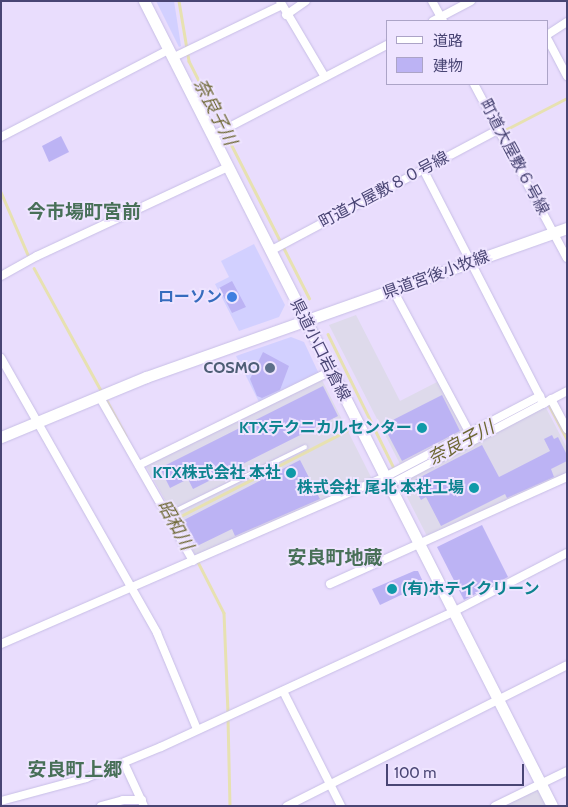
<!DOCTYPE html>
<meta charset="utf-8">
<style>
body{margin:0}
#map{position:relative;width:568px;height:807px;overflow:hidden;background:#e9ddfd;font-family:Cabin,"Noto Sans JP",sans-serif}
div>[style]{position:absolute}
.commercial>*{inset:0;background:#d2d0ff}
.industrial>*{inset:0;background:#dedaeb}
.stream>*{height:2.5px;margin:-1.25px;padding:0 1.25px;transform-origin:1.25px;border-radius:1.25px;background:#e7e1b1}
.building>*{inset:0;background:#bcb3f4}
.roads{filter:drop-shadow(0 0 1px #c7bee6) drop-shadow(0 0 1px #c7bee6)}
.lane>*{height:4px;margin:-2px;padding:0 2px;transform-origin:2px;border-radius:2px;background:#fff}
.street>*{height:8px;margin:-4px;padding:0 4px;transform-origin:4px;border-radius:4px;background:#fff}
.secondary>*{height:11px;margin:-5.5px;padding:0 5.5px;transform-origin:5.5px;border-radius:5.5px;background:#fff}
.dots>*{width:14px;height:14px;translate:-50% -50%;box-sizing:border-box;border:2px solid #eee4ff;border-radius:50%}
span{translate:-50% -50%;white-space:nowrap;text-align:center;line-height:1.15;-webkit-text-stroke:4px #eee4ff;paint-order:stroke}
.street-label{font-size:16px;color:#494574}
.shop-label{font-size:16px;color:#366cbe;font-weight:700}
.right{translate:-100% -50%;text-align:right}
.service-label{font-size:16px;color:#4e5e75;font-weight:700}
.culture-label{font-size:16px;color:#0d838f;font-weight:700}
.left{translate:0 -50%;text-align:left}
.water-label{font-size:18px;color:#6d6733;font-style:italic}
.quarter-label{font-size:19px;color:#487058;font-weight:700}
.frame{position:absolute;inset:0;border:2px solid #494574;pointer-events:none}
.legend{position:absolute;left:386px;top:20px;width:162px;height:65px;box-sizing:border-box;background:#eee4ff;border:1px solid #aca4c7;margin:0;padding:6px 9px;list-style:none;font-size:15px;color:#494574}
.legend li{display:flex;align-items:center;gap:10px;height:25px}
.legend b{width:25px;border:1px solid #aca4c7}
.scale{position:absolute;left:386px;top:764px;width:138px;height:22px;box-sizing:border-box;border:2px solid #494574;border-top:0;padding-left:6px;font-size:15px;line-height:18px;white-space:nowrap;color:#494574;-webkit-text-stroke:4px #eee4ff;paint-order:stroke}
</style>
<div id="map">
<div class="commercial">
<div style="clip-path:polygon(156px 1px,174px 1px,181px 46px,179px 47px)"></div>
<div style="clip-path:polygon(254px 244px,285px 305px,279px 317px,239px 331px,215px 284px,229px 277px,221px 261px)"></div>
<div style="clip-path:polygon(291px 337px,304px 342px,319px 374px,260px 404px,236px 356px)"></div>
</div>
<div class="industrial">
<div style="clip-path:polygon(356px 315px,400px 401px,439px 381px,465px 430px,400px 464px,329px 325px)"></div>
<div style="clip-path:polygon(321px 378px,372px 479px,196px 556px,146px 466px)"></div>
<div style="clip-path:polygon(545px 406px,567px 448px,567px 475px,428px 538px,400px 483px)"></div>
<div style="clip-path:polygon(540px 784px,551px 806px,495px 806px)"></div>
</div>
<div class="stream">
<div style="left:179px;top:1px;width:61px;rotate:80.5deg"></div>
<div style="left:189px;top:61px;width:266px;rotate:63.1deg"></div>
<div style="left:503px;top:131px;width:72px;rotate:-27.3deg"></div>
<div style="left:1px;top:192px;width:71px;rotate:66.7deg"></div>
<div style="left:34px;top:268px;width:141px;rotate:61.3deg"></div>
<div style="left:328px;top:334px;width:158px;rotate:63.8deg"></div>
<div style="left:398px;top:476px;width:42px;rotate:-27.2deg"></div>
<div style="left:105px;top:397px;width:44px;rotate:61.7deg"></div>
<div style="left:548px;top:403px;width:41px;rotate:62.2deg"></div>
<div style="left:173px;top:520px;width:195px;rotate:-27.2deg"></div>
<div style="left:197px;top:560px;width:59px;rotate:63deg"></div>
<div style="left:224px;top:613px;width:100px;rotate:87.7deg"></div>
<div style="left:228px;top:718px;width:88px;rotate:88.7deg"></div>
</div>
<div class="building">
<div style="clip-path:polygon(61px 136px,69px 152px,49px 162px,42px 146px)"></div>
<div style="clip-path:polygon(232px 281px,246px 307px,232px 313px,219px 288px)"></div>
<div style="clip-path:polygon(263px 352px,289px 366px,280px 390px,262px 398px,257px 396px,250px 379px)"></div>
<div style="clip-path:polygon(323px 386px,338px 416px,193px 489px,188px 479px,170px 488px,160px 468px)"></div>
<div style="clip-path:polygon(442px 395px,460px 431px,402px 461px,383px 425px)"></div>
<div style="clip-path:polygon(552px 435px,554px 439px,558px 437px,567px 455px,567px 461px,551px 469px,554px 477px,507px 498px,505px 494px,441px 526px,426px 497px,421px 500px,411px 482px,482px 445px,499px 477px,550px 451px,544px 439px)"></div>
<div style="clip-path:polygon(300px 460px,320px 499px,235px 536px,232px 529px,195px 547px,182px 521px)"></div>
<div style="clip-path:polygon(482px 525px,508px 577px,464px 600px,437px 547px)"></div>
<div style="clip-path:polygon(414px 571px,418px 571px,424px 584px,380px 605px,372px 589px)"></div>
</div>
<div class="roads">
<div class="lane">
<div style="left:175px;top:511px;width:145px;rotate:-26.2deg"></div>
</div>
<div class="street">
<div style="left:280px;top:1px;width:88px;rotate:59.4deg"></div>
<div style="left:432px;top:1px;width:23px;rotate:61deg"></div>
<div style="left:286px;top:15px;width:24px;rotate:-35deg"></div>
<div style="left:433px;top:21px;width:43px;rotate:-27.8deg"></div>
<div style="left:547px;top:35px;width:24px;rotate:-33deg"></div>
<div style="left:547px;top:38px;width:43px;rotate:62.2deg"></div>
<div style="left:172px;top:58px;width:122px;rotate:-25.7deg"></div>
<div style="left:474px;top:84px;width:197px;rotate:61.9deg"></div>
<div style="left:212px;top:136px;width:197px;rotate:-27.5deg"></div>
<div style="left:1px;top:137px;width:188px;rotate:-27.5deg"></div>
<div style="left:423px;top:169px;width:264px;rotate:62.8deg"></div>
<div style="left:270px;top:251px;width:258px;rotate:-28deg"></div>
<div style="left:1px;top:276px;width:41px;rotate:-29.1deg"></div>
<div style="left:37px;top:256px;width:211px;rotate:-25deg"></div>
<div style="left:393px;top:290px;width:161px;rotate:61.8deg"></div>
<div style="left:1px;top:358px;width:316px;rotate:60.4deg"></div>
<div style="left:157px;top:633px;width:104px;rotate:67.4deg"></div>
<div style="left:99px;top:396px;width:190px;rotate:60.3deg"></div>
<div style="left:551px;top:399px;width:34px;rotate:62deg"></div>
<div style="left:139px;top:465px;width:214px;rotate:-26.1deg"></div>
<div style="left:389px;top:485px;width:201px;rotate:-27.8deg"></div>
<div style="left:330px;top:584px;width:260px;rotate:-24.3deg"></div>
<div style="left:1px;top:644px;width:419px;rotate:-23.5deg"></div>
<div style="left:385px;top:477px;width:175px;rotate:-27.6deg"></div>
<div style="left:283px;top:691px;width:129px;rotate:63.2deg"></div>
<div style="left:124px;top:763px;width:47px;rotate:65.1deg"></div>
<div style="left:1px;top:801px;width:88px;rotate:-15.1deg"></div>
<div style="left:86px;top:778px;width:81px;rotate:-22.5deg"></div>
<div style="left:161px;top:747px;width:322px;rotate:-24.8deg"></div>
<div style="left:453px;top:612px;width:128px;rotate:-27.4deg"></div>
<div style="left:101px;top:806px;width:23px;rotate:-15deg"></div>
<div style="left:123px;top:800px;width:19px"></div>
<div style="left:287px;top:806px;width:313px;rotate:-26.7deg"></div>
<div style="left:495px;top:806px;width:80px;rotate:-25.9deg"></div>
</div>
<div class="secondary">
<div style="left:144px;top:1px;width:902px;rotate:63.12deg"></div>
<div style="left:1px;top:437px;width:157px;rotate:-22.5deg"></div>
<div style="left:146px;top:377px;width:447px;rotate:-19.5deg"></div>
</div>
</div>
<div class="dots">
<div style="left:232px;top:297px;background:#3f7fe0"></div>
<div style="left:270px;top:368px;background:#5c6f8a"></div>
<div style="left:422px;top:428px;background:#0f9aa8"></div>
<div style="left:291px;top:473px;background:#0f9aa8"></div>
<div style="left:474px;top:488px;background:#0f9aa8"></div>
<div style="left:392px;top:589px;background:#0f9aa8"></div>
</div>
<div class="street-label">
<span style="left:514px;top:157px;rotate:62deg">町道大屋敷６号線</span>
<span style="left:384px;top:190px;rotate:-28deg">町道大屋敷８０号線</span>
<span style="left:436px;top:275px;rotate:-20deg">県道宮後小牧線</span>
<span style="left:320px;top:350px;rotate:63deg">県道小口岩倉線</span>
</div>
<div class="shop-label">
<span class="right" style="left:222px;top:297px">ローソン</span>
</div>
<div class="service-label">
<span class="right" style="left:260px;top:368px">COSMO</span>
</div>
<div class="culture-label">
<span class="right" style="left:412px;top:428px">KTXテクニカルセンター</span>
<span class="right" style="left:281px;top:473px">KTX株式会社 本社</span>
<span class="right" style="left:464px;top:488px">株式会社 尾北 本社工場</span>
<span class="left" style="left:402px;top:589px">(有)ホテイクリーン</span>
</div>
<div class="water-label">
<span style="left:215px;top:112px;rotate:63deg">奈良子川</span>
<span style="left:461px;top:443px;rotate:-28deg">奈良子川</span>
<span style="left:175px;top:525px;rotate:61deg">昭和川</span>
</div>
<div class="quarter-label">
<span style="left:84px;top:212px">今市場町宮前</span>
<span style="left:335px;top:558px">安良町地蔵</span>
<span style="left:75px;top:770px">安良町上郷</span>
</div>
<div class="frame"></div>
<ul class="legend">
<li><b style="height:6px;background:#fff"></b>道路</li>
<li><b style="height:14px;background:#bcb3f4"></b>建物</li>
</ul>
<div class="scale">100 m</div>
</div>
